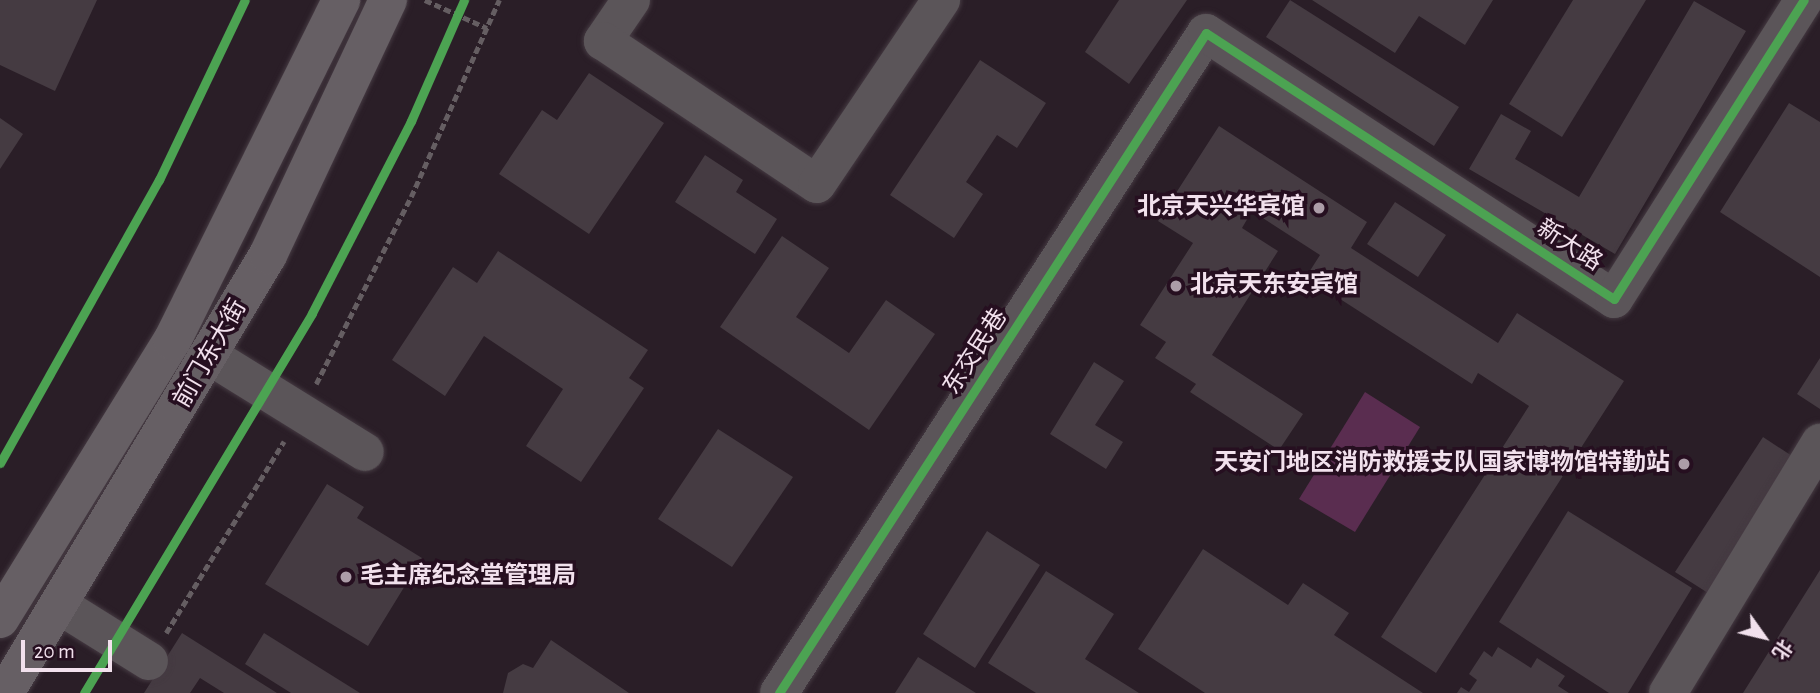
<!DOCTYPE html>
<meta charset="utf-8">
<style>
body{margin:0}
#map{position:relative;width:1820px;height:693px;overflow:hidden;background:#2a1e27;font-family:"Alegreya Sans","Noto Sans SC",sans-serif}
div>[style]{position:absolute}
.green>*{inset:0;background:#5a2d50}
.building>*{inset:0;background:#453b42}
.path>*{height:4.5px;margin-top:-2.25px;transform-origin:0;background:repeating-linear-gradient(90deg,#655e62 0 7px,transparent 0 10.5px)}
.roads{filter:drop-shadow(0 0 2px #453a42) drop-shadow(0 0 2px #453a42)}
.minor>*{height:38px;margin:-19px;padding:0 19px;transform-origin:19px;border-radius:19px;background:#5b5559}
.major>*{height:38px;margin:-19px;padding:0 19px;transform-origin:19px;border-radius:19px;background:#665f64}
.cycleway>*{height:9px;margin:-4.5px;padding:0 4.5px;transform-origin:4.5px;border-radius:4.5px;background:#4ca352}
.dots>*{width:19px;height:19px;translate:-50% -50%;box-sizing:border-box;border:4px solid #260f20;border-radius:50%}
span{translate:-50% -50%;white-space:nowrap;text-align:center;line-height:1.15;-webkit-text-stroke:7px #260f20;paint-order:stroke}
.poi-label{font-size:24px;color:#f2e1ed;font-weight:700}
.right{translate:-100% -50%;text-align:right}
.left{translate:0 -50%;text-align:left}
.street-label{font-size:24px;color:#f2e1ed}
.north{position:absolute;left:1729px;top:602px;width:70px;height:70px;-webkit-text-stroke:5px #260f20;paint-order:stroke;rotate:124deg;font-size:19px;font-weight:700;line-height:28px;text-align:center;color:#f2e1ed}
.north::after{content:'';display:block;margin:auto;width:24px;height:32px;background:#f2e1ed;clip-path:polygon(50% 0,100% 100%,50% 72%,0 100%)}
.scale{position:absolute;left:21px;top:640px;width:91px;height:32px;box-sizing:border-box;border:4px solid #f2e1ed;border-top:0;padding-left:9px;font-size:21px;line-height:24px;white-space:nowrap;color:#f2e1ed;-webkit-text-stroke:5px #260f20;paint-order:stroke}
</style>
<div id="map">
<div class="green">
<div style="clip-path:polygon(1365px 392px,1420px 427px,1355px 532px,1299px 499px)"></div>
</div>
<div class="building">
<div style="clip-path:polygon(0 0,97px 0,55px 91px,0 65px)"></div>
<div style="clip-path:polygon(1119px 0,1187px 0,1129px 84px,1085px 52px)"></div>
<div style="clip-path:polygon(1290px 0,1459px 107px,1434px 146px,1266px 37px)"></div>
<div style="clip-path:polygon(1312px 0,1493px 0,1465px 45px,1419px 16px,1395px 53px)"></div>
<div style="clip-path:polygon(1573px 0,1646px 0,1562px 137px,1509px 104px)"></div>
<div style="clip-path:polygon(1694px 1px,1746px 31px,1615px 254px,1469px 169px,1501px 114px,1531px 131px,1515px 159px,1579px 197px)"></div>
<div style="clip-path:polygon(980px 60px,1046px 103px,1017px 148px,997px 135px,966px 182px,983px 194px,954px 238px,890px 195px)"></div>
<div style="clip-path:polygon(589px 73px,664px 123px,589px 234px,499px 174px,542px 110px,557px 120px)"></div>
<div style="clip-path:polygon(1789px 103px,1820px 122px,1820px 277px,1720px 212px)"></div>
<div style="clip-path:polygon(0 118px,23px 134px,0 169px)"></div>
<div style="clip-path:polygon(1219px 126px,1367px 222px,1351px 248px,1498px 343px,1517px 313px,1624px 381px,1436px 673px,1381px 637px,1529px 406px,1478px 373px,1472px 384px,1306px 277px,1320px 255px,1252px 211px,1242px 228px,1278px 251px,1212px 355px,1303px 414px,1279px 450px,1190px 392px,1196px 384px,1155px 358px,1166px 342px,1140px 325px,1193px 243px,1158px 221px)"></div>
<div style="clip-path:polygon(705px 155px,743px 180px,736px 192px,777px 219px,755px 254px,675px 202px)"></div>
<div style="clip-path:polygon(1395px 202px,1446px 235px,1418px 277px,1367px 244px)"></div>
<div style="clip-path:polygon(782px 236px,829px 268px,796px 317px,849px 353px,886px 300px,935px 334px,869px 430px,720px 327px)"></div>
<div style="clip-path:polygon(498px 251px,648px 350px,629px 378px,644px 388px,581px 482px,526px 446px,563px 389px,484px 336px,445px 396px,392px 360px,453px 267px,477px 283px)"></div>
<div style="clip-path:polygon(1820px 358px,1820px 409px,1797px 394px)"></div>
<div style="clip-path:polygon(1094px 362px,1124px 381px,1095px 425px,1123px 442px,1106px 469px,1050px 434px)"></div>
<div style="clip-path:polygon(718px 429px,793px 477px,732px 567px,658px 519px)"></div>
<div style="clip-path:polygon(1763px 437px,1795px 458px,1708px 593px,1675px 572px)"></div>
<div style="clip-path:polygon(327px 484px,364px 507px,357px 518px,422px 558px,368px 646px,265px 584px)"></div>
<div style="clip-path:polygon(1568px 511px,1692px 588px,1628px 693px,1609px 693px,1499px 622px)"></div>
<div style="clip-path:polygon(987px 531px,1040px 565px,975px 668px,923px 634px)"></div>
<div style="clip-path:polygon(1203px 549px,1288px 605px,1303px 583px,1349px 613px,1334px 635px,1423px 693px,1205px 693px,1138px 649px)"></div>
<div style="clip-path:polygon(1820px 570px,1820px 693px,1743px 693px)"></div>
<div style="clip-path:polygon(1046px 571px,1114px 614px,1085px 659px,1139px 693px,1036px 693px,988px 663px)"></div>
<div style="clip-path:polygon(182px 633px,277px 693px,224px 693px,200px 678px,190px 693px,144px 693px)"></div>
<div style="clip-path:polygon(264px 633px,360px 693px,291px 693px,245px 664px)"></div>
<div style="clip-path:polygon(551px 640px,629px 693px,503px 693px,508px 673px,523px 664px,533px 668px)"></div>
<div style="clip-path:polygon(1498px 647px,1531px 668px,1537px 658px,1565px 676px,1558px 686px,1569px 693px,1457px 693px,1461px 687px,1469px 692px,1477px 680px,1469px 674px,1484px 651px,1492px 657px)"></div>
<div style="clip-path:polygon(918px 657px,976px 693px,895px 693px)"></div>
</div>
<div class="path">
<div style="left:425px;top:0;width:68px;rotate:24.3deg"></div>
<div style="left:316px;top:384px;width:210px;rotate:-63.1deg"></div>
<div style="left:411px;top:197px;width:216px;rotate:-65.9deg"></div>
<div style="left:166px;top:633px;width:225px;rotate:-58.4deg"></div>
</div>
<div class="roads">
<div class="minor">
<div style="left:631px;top:0;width:50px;rotate:124.3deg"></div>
<div style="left:603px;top:41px;width:257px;rotate:33.8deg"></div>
<div style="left:817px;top:184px;width:222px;rotate:-56deg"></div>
<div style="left:210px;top:356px;width:182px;rotate:31.8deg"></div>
<div style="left:59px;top:605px;width:106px;rotate:31.9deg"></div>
<div style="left:779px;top:693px;width:786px;rotate:-57.1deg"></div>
<div style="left:1206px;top:33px;width:487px;rotate:33.1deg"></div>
<div style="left:1614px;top:299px;width:354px;rotate:-57.6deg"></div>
<div style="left:1668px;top:693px;width:293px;rotate:-58.7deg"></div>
</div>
<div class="major">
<div style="left:0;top:619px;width:327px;rotate:-58.3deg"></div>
<div style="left:172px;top:341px;width:381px;rotate:-63.6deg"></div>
<div style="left:5px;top:693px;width:511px;rotate:-59.02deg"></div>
<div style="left:268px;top:255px;width:282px;rotate:-64.8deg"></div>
</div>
</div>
<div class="cycleway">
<div style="left:0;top:463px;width:325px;rotate:-60.7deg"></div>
<div style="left:159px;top:180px;width:199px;rotate:-64.5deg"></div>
<div style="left:84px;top:693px;width:443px;rotate:-59deg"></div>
<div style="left:312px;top:313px;width:216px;rotate:-62.7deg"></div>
<div style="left:411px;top:121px;width:132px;rotate:-66.3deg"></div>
<div style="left:779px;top:693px;width:786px;rotate:-57.1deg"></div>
<div style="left:1206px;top:33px;width:487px;rotate:33.1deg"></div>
<div style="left:1614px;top:299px;width:354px;rotate:-57.6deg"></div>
</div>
<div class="dots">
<div style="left:1319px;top:208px;background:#ac9da8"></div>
<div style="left:1176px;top:286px;background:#ac9da8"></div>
<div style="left:1684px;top:464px;background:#ac9da8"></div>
<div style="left:346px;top:577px;background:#ac9da8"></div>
</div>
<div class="poi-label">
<span class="right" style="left:1305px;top:208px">北京天兴华宾馆</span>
<span class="left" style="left:1190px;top:286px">北京天东安宾馆</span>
<span class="right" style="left:1670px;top:464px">天安门地区消防救援支队国家博物馆特勤站</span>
<span class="left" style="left:360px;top:577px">毛主席纪念堂管理局</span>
</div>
<div class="street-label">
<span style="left:1569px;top:246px;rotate:33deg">新大路</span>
<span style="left:976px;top:352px;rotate:-57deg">东交民巷</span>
<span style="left:211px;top:354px;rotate:-60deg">前门东大街</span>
</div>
<div class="north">北</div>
<div class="scale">20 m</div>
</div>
